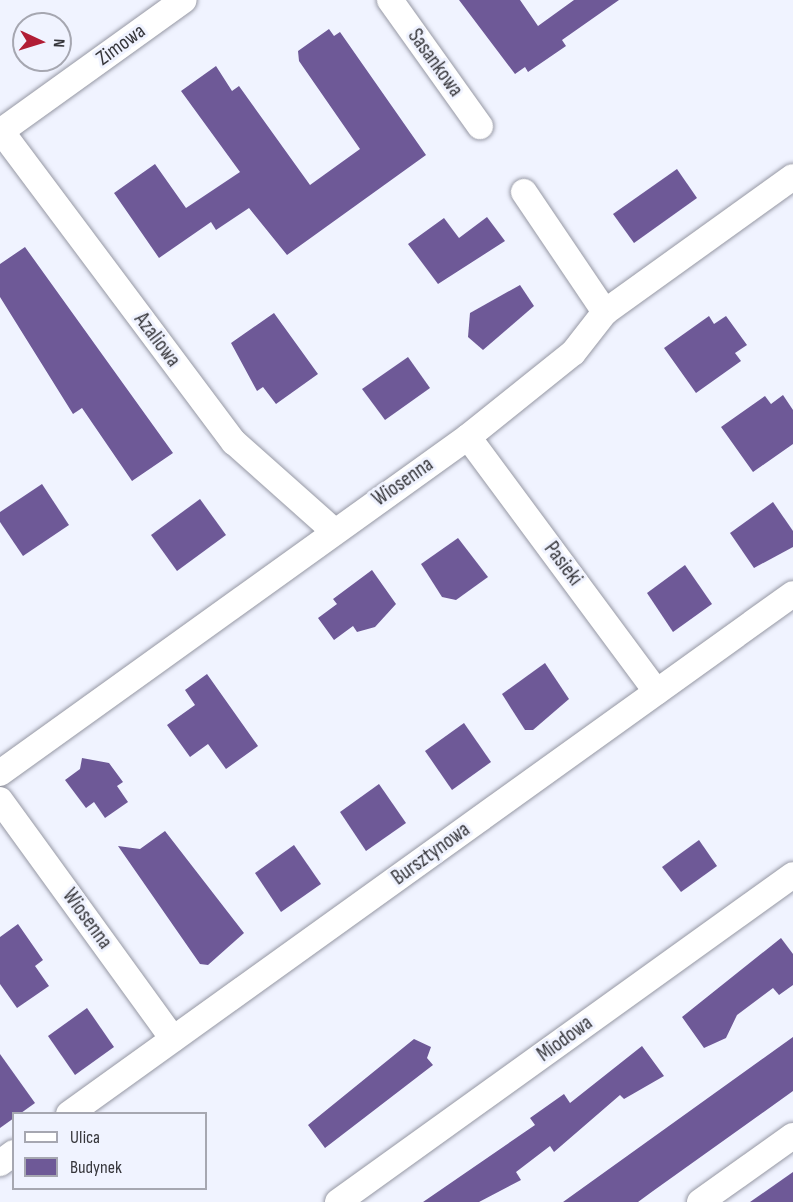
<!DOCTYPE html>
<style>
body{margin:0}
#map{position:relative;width:793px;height:1202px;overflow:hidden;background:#f0f3ff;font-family:"Sofia Sans Condensed",sans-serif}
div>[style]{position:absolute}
.building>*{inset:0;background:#6e5997}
.roads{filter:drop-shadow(0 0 2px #9698a4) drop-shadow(0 0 2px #9698a4)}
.street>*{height:26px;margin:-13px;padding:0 13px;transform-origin:13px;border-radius:13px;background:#fff}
span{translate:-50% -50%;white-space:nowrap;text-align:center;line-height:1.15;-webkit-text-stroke:6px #f0f3ff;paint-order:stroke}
.street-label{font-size:21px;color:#36363b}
.legend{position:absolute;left:12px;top:1112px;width:195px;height:78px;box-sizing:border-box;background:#f0f3ff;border:2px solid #a6a7b1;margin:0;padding:8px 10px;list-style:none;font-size:18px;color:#36363b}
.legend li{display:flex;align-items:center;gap:12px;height:30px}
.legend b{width:30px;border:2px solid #a6a7b1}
.north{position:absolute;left:12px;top:12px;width:60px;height:60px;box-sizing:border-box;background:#f0f3ff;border:2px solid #a6a7b1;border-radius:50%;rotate:94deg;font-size:16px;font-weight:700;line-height:24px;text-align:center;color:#36363b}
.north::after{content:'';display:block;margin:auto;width:21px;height:27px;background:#b11d35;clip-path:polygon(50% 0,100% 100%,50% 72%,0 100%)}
</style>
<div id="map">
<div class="building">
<div style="clip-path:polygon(459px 0,520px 0,538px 26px,574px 0,619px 0,562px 40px,566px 46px,528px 72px,525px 67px,515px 74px)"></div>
<div style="clip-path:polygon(329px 29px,334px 36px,340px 32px,426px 155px,287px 255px,249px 208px,216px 230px,211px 222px,159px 258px,114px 193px,155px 164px,186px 208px,240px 172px,181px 91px,216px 66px,232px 91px,239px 86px,310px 185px,360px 149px,299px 61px,298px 51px)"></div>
<div style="clip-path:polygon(677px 169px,697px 198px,634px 243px,613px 214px)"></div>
<div style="clip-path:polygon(487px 217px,505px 241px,438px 284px,408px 244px,444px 218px,459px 238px)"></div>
<div style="clip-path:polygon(25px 247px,173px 453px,132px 481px,82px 408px,73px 414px,0 297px,0 264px)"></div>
<div style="clip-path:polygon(520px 285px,534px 306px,483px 350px,468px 337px,470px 313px)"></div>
<div style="clip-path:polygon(274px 313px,318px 374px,276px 404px,263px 387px,257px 391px,231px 343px)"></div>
<div style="clip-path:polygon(709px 316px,714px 324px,726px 316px,747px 345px,735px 353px,741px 361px,696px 393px,664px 348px)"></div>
<div style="clip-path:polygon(408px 357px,430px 388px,385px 420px,362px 389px)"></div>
<div style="clip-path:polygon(783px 395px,793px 410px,793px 444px,753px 472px,721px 427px,765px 396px,771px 404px)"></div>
<div style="clip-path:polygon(42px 484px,69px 525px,23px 556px,0 522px,0 512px)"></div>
<div style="clip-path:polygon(200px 499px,226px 535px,177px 571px,151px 535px)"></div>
<div style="clip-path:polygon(773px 502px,793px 531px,793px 547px,754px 568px,730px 533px)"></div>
<div style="clip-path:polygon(458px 538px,488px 577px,456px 600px,442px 597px,421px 564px)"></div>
<div style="clip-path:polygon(685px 565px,712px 604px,673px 632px,647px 593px)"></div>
<div style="clip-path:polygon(372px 570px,396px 604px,375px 627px,357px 632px,353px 626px,334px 640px,318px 618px,337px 604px,333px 599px)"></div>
<div style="clip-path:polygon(545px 663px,569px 699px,533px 730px,525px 730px,502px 694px)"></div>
<div style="clip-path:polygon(207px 674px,258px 746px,226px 769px,208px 744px,190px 757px,167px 725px,195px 705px,185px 690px)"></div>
<div style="clip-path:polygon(464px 723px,491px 762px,452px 790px,425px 751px)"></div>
<div style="clip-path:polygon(82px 758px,109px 763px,123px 782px,117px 786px,128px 802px,105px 818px,94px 802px,86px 808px,65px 780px,80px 769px)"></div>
<div style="clip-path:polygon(379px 784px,406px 823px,366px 851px,340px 812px)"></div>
<div style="clip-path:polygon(165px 831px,244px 933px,208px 965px,200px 964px,118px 846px,140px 849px)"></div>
<div style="clip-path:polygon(699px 840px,717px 866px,681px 892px,662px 867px)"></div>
<div style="clip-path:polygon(294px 845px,321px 884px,281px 912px,255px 873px)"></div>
<div style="clip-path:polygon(18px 924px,43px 960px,35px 966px,49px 986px,17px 1008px,0 984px,0 937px)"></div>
<div style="clip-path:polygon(781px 938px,793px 954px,793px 985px,779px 995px,773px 988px,737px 1015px,726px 1038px,704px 1048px,682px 1017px)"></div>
<div style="clip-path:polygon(87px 1008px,114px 1047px,75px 1075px,48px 1036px)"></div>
<div style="clip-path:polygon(793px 1037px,793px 1091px,653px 1191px,638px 1202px,563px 1202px)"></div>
<div style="clip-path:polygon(414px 1039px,431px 1047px,427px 1058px,433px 1065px,325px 1148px,308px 1125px)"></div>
<div style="clip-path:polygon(642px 1046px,664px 1076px,624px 1099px,620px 1095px,554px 1152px,550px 1146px,516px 1172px,521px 1180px,479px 1202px,423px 1202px,535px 1125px,530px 1118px,564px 1094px,570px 1103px)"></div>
<div style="clip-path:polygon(0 1054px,35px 1103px,0 1128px)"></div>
<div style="clip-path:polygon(793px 1172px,793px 1202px,750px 1202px)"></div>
</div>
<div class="roads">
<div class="street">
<div style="left:390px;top:0;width:155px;rotate:54.5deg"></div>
<div style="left:1px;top:131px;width:389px;rotate:53.2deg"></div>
<div style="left:234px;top:442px;width:134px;rotate:41.7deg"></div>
<div style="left:0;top:132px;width:226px;rotate:-35.7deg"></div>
<div style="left:524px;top:192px;width:145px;rotate:56deg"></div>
<div style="left:468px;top:437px;width:317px;rotate:53.5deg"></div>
<div style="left:0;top:773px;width:576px;rotate:-35.68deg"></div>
<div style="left:468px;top:437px;width:134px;rotate:-38.7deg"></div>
<div style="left:573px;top:353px;width:52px;rotate:-52deg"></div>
<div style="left:605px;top:312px;width:231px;rotate:-35.7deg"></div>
<div style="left:0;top:800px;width:295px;rotate:54.1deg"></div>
<div style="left:69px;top:1114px;width:891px;rotate:-35.69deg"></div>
<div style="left:0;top:1163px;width:17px;rotate:-36deg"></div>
<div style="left:338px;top:1202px;width:560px;rotate:-35.7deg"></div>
<div style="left:700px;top:1202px;width:114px;rotate:-35.4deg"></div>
</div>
</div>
<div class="street-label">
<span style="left:121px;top:45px;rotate:-36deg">Zimowa</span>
<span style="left:435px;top:63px;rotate:54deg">Sasankowa</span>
<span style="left:157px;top:340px;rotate:53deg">Azaliowa</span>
<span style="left:403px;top:482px;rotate:-35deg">Wiosenna</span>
<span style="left:563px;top:564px;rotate:53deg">Pasieki</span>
<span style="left:431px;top:854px;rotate:-36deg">Bursztynowa</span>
<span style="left:87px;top:919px;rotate:54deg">Wiosenna</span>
<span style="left:565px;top:1039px;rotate:-36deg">Miodowa</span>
</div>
<ul class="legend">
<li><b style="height:8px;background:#fff"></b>Ulica</li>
<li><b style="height:16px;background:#6e5997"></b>Budynek</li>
</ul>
<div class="north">N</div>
</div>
